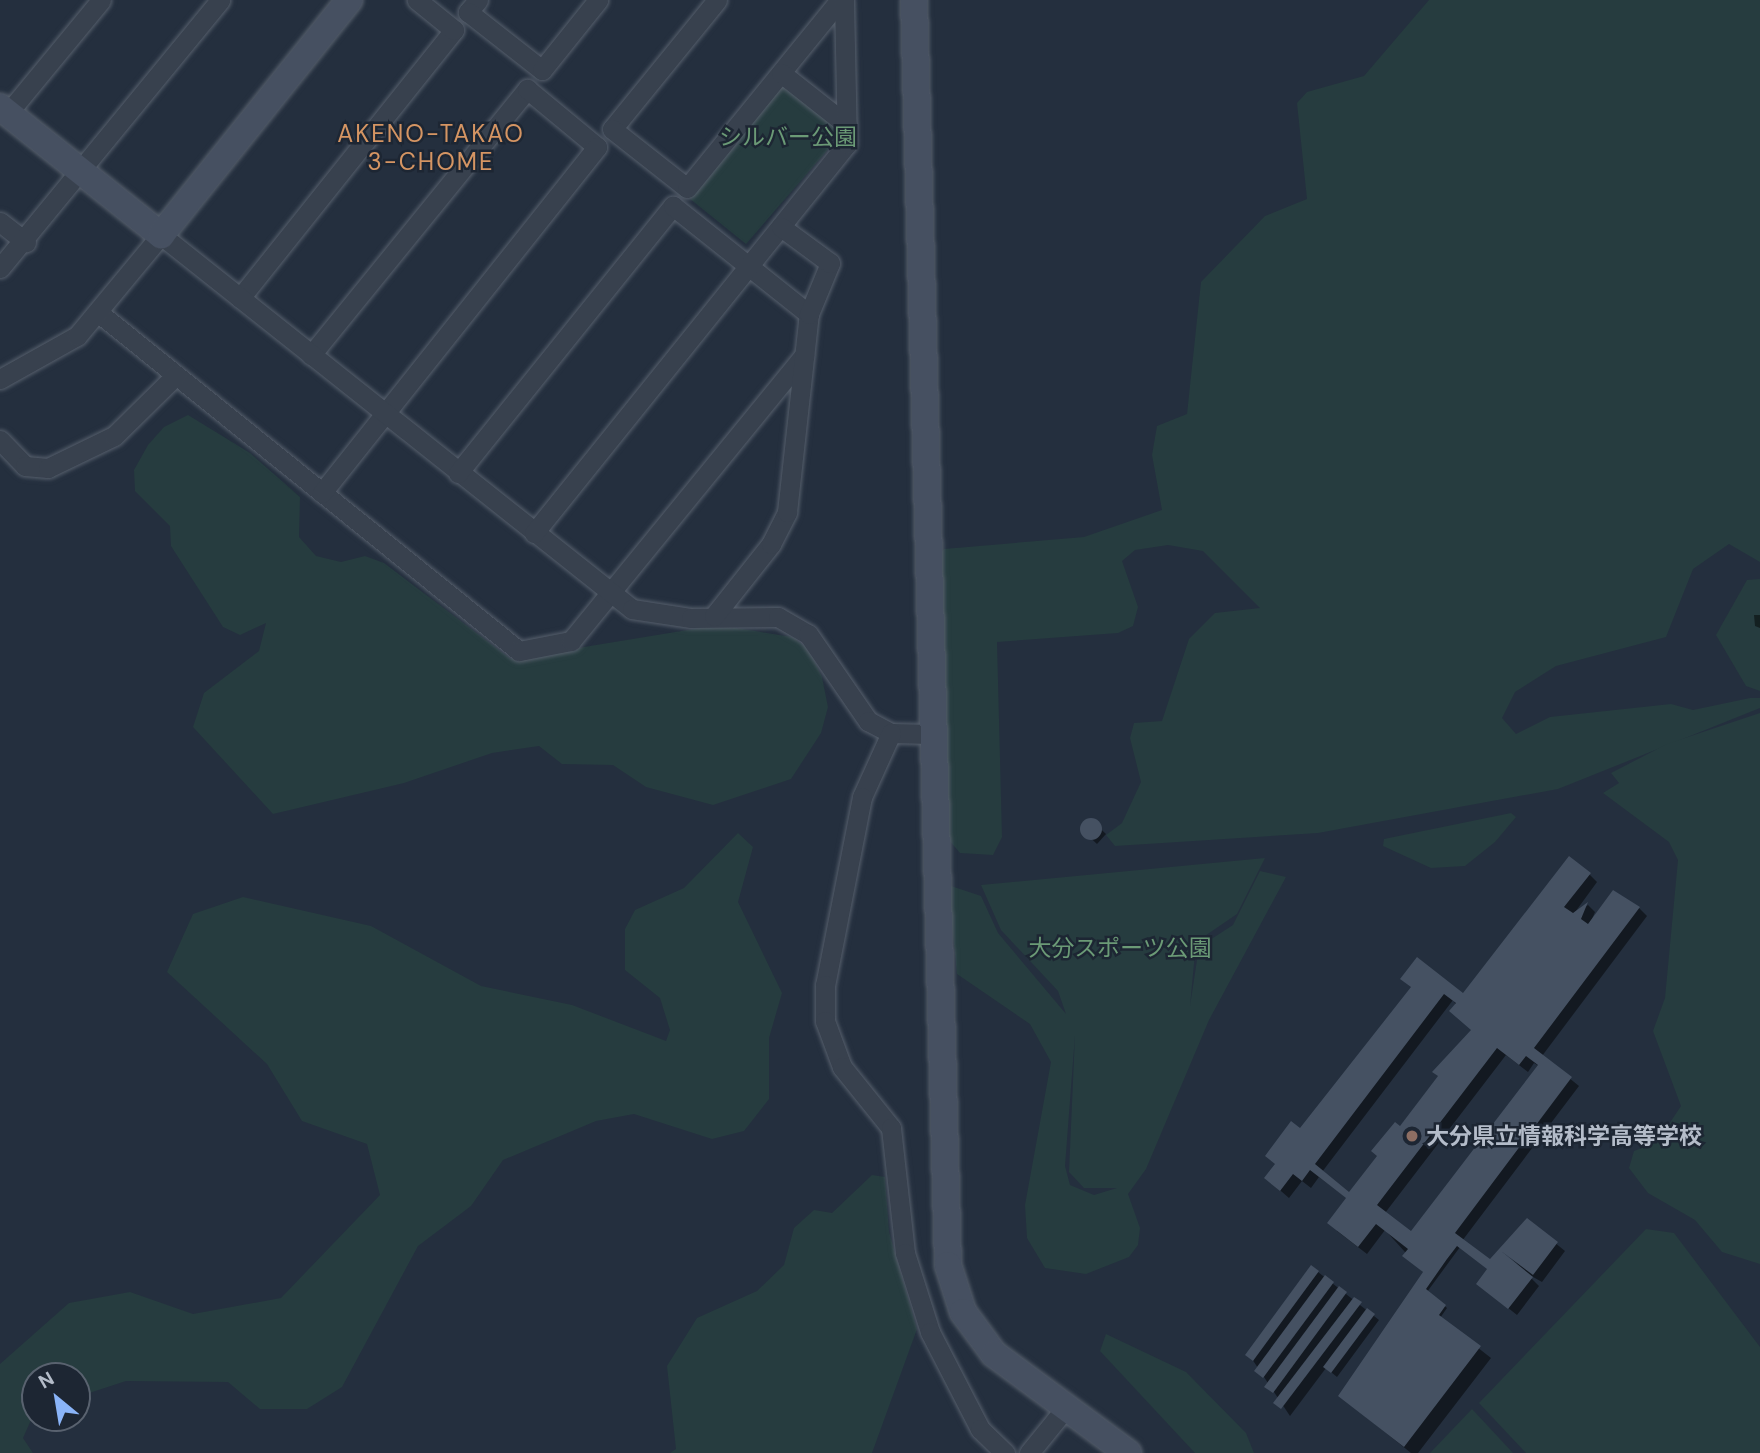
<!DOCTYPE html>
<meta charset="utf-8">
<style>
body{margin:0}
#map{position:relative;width:1760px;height:1453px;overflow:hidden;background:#242f3e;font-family:"DM Sans","Noto Sans JP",sans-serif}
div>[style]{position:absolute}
.green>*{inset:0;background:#263c3f}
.shadow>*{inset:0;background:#0007}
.building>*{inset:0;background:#455162}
.round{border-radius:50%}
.roads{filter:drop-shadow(0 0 2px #565f6c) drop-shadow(0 0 2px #565f6c)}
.street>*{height:19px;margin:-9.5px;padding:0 9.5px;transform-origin:9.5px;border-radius:9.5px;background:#38414e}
.secondary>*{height:26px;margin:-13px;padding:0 13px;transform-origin:13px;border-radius:13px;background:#465061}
.dots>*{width:19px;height:19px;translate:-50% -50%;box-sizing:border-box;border:4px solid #1d2633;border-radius:50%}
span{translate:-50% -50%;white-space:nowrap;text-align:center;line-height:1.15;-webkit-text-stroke:5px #1d2633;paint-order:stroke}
.park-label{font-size:23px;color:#6b9a76}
.poi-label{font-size:23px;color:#b4bcc9;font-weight:700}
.left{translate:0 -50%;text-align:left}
.neighbourhood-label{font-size:24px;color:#d59563;letter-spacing:2px}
.north{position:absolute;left:21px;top:1362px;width:70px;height:70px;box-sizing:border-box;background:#1d2633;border:2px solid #59626f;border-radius:50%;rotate:330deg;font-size:19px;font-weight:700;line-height:28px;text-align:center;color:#b4bcc9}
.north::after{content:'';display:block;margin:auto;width:24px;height:32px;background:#8ab4f8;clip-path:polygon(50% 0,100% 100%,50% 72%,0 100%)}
</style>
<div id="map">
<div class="green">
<div style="clip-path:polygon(1429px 0,1760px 0,1760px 562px,1729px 544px,1693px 569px,1666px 637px,1556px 666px,1515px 692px,1502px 718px,1516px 734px,1550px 717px,1671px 704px,1693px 710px,1750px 698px,1760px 698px,1760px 708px,1558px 789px,1318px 833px,1115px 846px,1106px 835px,1122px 823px,1141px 782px,1130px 738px,1134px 723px,1162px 721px,1189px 639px,1215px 613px,1260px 608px,1203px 551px,1168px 545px,1135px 550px,1122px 561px,1138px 607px,1133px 626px,1118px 633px,997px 642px,1002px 837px,993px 855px,960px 853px,942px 832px,934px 561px,944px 549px,1084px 537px,1162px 510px,1152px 455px,1157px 426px,1187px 414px,1201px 282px,1265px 216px,1307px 199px,1297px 103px,1307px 92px,1364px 76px)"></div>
<div style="clip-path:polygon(783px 81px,835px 123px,832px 145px,746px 244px,689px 198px)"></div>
<div style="clip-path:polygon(188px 415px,250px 453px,300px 497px,299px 537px,316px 556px,341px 562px,365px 556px,384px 563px,511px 659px,718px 625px,792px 637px,809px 649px,822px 677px,828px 707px,821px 733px,791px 779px,713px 805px,646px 787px,613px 765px,562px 764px,539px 746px,492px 753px,404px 783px,273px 814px,193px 727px,204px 693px,259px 651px,266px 623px,240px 635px,223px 627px,171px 546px,170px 526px,135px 491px,134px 470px,148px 445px,164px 427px)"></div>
<div style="clip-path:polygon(1760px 579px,1760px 691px,1746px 686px,1716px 635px,1747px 580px)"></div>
<div style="clip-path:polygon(1760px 713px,1760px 1264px,1722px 1252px,1695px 1220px,1648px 1193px,1629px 1168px,1634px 1151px,1657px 1142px,1681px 1106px,1653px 1031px,1665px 998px,1678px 860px,1669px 842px,1603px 793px,1619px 783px,1611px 773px,1667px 744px)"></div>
<div style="clip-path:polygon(1511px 813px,1516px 817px,1495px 842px,1465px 866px,1431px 868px,1383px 846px,1384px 839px)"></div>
<div style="clip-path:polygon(738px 833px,753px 847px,738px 902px,782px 993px,769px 1038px,769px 1099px,744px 1131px,712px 1139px,634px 1114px,596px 1121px,503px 1160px,471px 1206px,418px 1246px,342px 1387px,307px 1409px,260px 1409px,228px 1382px,126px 1381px,77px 1397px,77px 1376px,35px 1376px,35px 1411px,23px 1438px,33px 1453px,0 1453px,0 1364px,69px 1303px,130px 1292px,193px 1314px,281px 1298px,380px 1195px,367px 1144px,302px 1121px,267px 1064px,167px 972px,193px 914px,243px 897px,371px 926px,481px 986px,572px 1005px,666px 1041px,670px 1030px,660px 998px,625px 970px,625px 929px,635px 910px,684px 888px)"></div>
<div style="clip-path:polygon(evenodd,1265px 858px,1237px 914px,1196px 942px,1190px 1006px,1199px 947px,1233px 925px,1260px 871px,1286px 877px,1209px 1020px,1146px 1169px,1128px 1194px,1140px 1228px,1138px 1245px,1129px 1257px,1086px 1274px,1045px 1268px,1027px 1238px,1025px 1205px,1051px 1062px,1030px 1024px,957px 974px,948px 885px,981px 896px,998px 933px,1066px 1014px,1058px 991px,1001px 930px,981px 885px,1265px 858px,1075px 1035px,1069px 1172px,1084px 1188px,1117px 1188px,1094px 1195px,1070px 1185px,1065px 1166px,1075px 1035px)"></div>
<div style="clip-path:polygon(872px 1175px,885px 1177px,889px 1232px,917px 1329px,872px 1453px,670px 1453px,676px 1449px,667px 1366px,697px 1318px,757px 1291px,784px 1265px,794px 1228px,814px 1210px,832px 1213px)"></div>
<div style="clip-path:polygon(1646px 1229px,1674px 1233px,1760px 1347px,1760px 1453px,1526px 1453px,1479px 1403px)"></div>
<div style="clip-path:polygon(1106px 1334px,1186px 1372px,1246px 1433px,1254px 1453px,1195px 1453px,1100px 1351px)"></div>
<div style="clip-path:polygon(1472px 1409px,1513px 1453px,1430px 1453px)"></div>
</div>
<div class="shadow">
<div style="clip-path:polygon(1754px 615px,1760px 615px,1760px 628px,1755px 626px)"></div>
<div style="clip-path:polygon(1091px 820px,1106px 834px,1097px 844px,1082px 830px)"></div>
<div style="clip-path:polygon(evenodd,1589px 874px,1597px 882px,1573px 915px,1588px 905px,1595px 912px,1592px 919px,1639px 908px,1647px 916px,1542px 1056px,1579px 1086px,1462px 1241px,1490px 1262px,1527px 1220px,1565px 1251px,1542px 1282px,1526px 1273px,1539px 1286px,1517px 1315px,1478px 1284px,1489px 1269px,1460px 1247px,1427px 1292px,1447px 1308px,1440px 1318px,1491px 1358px,1418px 1453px,1411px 1453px,1340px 1396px,1425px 1274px,1385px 1230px,1367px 1254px,1337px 1231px,1348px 1199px,1319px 1177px,1311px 1188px,1302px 1181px,1289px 1198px,1266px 1178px,1412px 988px,1464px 996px,1589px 874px,1453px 1000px,1473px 1031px,1349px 1194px,1322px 1172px,1453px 1000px,1589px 874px,1506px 1055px,1528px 1072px,1534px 1063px,1539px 1066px,1412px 1234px,1385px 1213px,1506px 1055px,1589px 874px,1504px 1251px,1517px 1264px,1515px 1266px,1501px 1255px,1504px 1251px)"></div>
<div style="clip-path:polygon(1318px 1272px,1379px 1320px,1337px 1377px,1326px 1368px,1290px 1416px,1252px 1359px)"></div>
</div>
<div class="building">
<div class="round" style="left:1080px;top:818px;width:22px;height:22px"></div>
<div style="clip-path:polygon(evenodd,1569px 856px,1591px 873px,1564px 907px,1573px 913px,1588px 902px,1581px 919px,1588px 924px,1613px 890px,1640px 907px,1534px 1048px,1572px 1077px,1455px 1233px,1490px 1259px,1527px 1218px,1558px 1242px,1533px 1275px,1501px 1251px,1533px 1277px,1508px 1309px,1476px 1284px,1487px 1269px,1457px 1246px,1447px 1259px,1426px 1289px,1446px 1305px,1439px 1315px,1481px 1346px,1404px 1447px,1338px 1396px,1423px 1272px,1402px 1256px,1408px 1249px,1376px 1224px,1358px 1247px,1327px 1223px,1346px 1198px,1310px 1170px,1302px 1181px,1293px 1174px,1280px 1191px,1264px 1178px,1275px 1164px,1265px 1156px,1291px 1121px,1300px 1128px,1411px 987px,1400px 979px,1417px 957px,1463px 993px,1569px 856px,1444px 994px,1456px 1003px,1449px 1011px,1471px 1030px,1432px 1072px,1438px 1076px,1400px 1126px,1395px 1122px,1371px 1151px,1377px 1156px,1349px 1192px,1315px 1164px,1444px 994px,1569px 856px,1497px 1048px,1519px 1065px,1526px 1056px,1538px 1065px,1411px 1231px,1377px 1205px,1497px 1048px)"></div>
<div style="clip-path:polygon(1311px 1265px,1319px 1271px,1253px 1361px,1245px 1355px)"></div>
<div style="clip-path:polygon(1325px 1275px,1334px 1282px,1263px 1378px,1254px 1371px)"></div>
<div style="clip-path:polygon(1339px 1286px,1347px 1292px,1273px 1393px,1264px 1387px)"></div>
<div style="clip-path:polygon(1354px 1297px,1362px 1302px,1281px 1409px,1273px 1403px)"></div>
<div style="clip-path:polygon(1367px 1308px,1375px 1314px,1331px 1373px,1323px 1367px)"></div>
</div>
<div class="roads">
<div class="street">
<div style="left:478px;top:0;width:16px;rotate:130deg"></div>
<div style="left:468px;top:12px;width:94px;rotate:38.1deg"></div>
<div style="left:542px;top:70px;width:90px;rotate:-51.3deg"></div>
<div style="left:717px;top:0;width:166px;rotate:129.1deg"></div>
<div style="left:612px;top:129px;width:95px;rotate:38.2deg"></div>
<div style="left:687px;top:188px;width:242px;rotate:-50.9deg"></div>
<div style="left:781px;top:73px;width:84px;rotate:38.2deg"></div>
<div style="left:8px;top:113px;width:146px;rotate:-50.5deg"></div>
<div style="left:0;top:222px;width:33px;rotate:38deg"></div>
<div style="left:0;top:268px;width:347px;rotate:-50.6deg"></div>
<div style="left:240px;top:298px;width:343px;rotate:-51.4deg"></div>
<div style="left:454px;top:30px;width:48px;rotate:-141deg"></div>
<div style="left:99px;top:313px;width:539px;rotate:38.83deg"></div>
<div style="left:519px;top:651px;width:53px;rotate:-10.9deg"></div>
<div style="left:571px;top:641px;width:369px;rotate:-50.8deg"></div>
<div style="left:311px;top:355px;width:343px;rotate:-50.9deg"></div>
<div style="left:527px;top:89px;width:91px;rotate:39.6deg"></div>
<div style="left:597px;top:147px;width:442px;rotate:128.5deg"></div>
<div style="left:0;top:379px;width:88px;rotate:-29.2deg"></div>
<div style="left:77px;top:336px;width:131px;rotate:-50.3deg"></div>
<div style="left:161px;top:235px;width:601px;rotate:38.45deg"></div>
<div style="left:632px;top:609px;width:60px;rotate:8.7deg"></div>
<div style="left:691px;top:618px;width:87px;rotate:-0.7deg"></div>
<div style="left:778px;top:617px;width:34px;rotate:30deg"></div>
<div style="left:808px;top:634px;width:106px;rotate:55.4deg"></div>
<div style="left:868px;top:721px;width:26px;rotate:28deg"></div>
<div style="left:891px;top:733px;width:40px;rotate:1.4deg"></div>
<div style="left:0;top:440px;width:36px;rotate:46deg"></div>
<div style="left:25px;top:466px;width:23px;rotate:5deg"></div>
<div style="left:48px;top:468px;width:73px;rotate:-25.9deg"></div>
<div style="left:114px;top:436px;width:87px;rotate:-44.5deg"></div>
<div style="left:458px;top:473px;width:343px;rotate:-51.2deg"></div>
<div style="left:673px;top:206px;width:174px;rotate:38.5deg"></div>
<div style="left:534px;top:533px;width:499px;rotate:-51.2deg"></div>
<div style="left:847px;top:144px;width:144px;rotate:-91.2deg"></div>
<div style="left:714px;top:616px;width:92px;rotate:-51.6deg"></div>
<div style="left:771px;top:544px;width:36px;rotate:-63deg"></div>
<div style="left:787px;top:512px;width:199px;rotate:-83.7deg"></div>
<div style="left:809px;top:314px;width:55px;rotate:-67.6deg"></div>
<div style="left:830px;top:263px;width:61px;rotate:-143.7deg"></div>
<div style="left:891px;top:733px;width:70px;rotate:114.4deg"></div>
<div style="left:862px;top:797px;width:192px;rotate:101.1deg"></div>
<div style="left:825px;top:985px;width:36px;rotate:90deg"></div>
<div style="left:825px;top:1021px;width:49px;rotate:69.7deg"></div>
<div style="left:842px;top:1067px;width:78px;rotate:51.2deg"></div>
<div style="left:891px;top:1128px;width:126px;rotate:83.6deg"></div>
<div style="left:905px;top:1253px;width:83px;rotate:72.4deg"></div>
<div style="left:930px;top:1332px;width:109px;rotate:62.7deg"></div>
<div style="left:980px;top:1429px;width:35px;rotate:44deg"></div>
<div style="left:1029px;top:1453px;width:55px;rotate:-50.9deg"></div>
</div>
<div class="secondary">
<div style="left:914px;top:0;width:1265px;rotate:88.46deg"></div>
<div style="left:948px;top:1265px;width:49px;rotate:72.3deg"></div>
<div style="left:963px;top:1312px;width:52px;rotate:53.6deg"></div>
<div style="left:994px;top:1354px;width:167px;rotate:36.5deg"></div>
<div style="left:0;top:107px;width:206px;rotate:38.5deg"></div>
<div style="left:161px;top:235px;width:301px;rotate:-51.3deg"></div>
</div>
</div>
<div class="dots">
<div style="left:1412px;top:1136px;background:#8d6e63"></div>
</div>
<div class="park-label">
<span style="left:788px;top:137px">シルバー公園</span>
<span style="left:1120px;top:948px">大分スポーツ公園</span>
</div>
<div class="poi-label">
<span class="left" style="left:1426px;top:1136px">大分県立情報科学高等学校</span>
</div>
<div class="neighbourhood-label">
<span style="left:431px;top:148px">AKENO-TAKAO<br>3-CHOME</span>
</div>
<div class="north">N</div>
</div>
